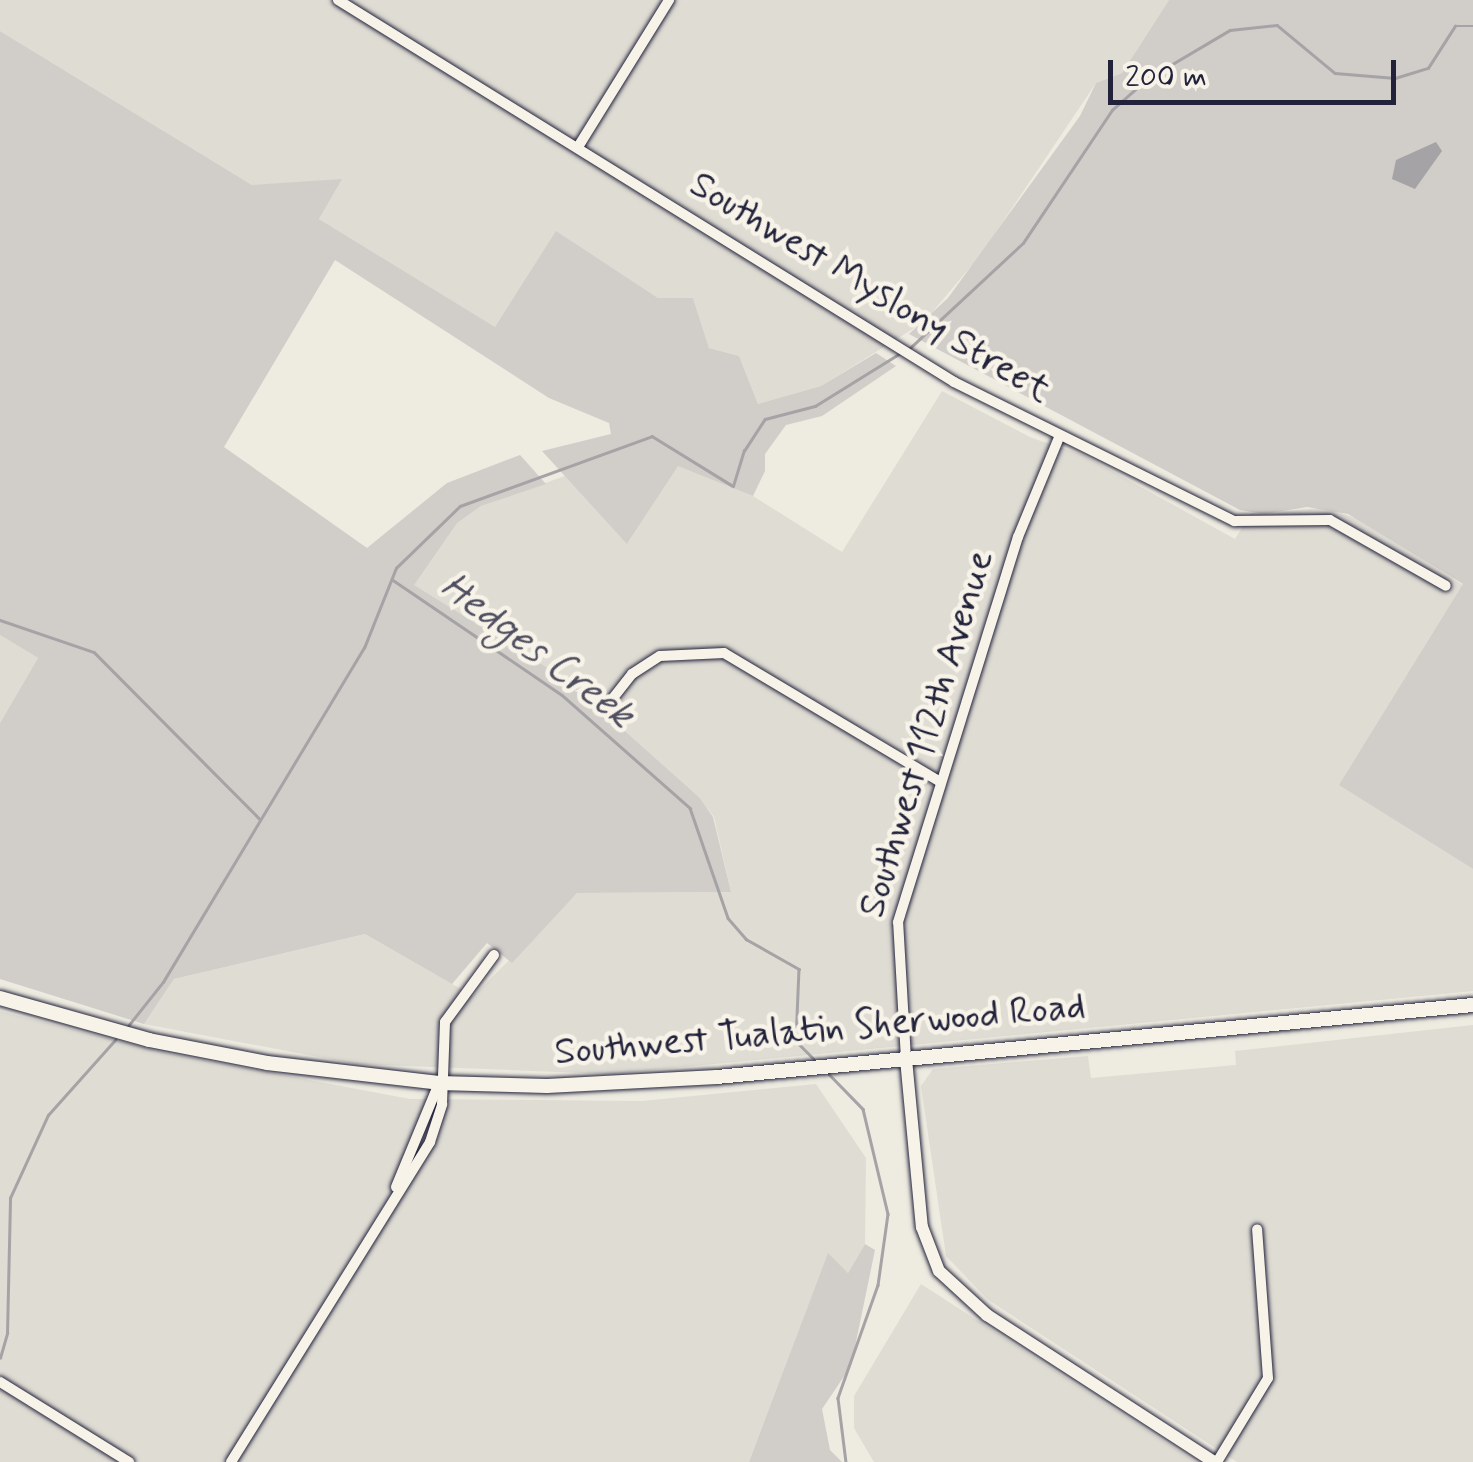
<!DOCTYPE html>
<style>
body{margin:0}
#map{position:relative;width:1473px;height:1462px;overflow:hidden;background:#eeebe1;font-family:Mynerve,sans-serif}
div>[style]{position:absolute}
.built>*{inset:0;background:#dfdcd4}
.green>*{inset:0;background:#d1cdc9}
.water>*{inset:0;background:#a6a3a6}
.stream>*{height:2.5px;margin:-1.25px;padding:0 1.25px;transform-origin:1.25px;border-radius:1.25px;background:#a6a3a6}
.roads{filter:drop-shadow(0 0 2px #22223b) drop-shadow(0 0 2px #22223b)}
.minor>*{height:10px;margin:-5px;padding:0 5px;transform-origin:5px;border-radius:5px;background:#f7f3e8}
.major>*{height:12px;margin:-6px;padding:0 6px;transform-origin:6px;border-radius:6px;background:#f7f3e8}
.highway>*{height:14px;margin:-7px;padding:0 7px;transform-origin:7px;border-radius:7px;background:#f7f3e8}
span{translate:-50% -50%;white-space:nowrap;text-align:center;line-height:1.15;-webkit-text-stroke:9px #f7f3e8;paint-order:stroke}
.street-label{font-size:38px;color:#22223b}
.water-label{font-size:40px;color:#504f60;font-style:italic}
.scale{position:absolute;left:1108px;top:60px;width:288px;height:45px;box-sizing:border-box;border:5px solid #22223b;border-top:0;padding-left:12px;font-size:30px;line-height:35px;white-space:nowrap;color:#22223b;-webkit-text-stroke:8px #f7f3e8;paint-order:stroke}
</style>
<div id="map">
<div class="built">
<div style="clip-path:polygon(0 0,1169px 0,1122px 73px,1096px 83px,982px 253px,924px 322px,821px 386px,758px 404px,739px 356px,709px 348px,693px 298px,658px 298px,556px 232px,496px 328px,319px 219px,341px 180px,252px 185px,0 31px)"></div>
<div style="clip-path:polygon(942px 391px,1032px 438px,1083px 455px,1235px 539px,1251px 513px,1327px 508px,1363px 521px,1463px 585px,1340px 785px,1473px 869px,1473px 991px,611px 1074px,356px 1064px,144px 1024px,174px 979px,365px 934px,473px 996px,577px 893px,731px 892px,714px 817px,700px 798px,570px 682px,413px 586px,413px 578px,456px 523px,481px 506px,565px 476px,628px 543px,678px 465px,753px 496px,842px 552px)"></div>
<div style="clip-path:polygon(0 635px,38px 658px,0 723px)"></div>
<div style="clip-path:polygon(0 1011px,166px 1053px,410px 1099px,642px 1101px,816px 1084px,866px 1158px,865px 1244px,848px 1273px,828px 1254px,749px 1462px,0 1462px)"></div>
<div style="clip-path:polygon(1473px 1025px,1473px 1462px,1237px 1462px,987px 1299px,946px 1256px,921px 1086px,933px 1069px,1088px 1056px,1091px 1078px,1236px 1065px,1235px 1051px)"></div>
<div style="clip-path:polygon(921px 1284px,1196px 1462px,874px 1462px,854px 1428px,854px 1396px)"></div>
</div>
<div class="green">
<div style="clip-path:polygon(1169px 0,1473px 0,1473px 869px,1339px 785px,1463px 584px,1348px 514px,1307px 507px,1264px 514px,1240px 510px,909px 334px,948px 298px,1080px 116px,1096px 83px,1122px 73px)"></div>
<div style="clip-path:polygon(0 31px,252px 185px,342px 179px,319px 219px,495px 327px,556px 231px,658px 298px,693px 298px,709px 348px,739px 356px,758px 404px,821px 386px,876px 353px,896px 366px,822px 416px,786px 425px,765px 454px,765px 471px,753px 496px,678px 466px,627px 544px,542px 451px,611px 434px,609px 423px,549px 398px,335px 260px,224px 447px,367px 548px,447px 483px,520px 455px,546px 484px,481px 506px,457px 523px,414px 585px,570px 682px,700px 798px,713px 817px,731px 892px,577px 893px,512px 963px,487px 943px,452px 984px,365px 934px,174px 979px,144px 1024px,0 979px,0 723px,38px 658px,0 635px)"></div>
<div style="clip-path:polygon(865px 1244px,875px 1250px,851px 1366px,822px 1409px,830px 1450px,842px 1462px,749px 1462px,828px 1253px,848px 1273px)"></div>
</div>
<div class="water">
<div style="clip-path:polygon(1436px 142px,1442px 151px,1415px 189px,1392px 179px,1396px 160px)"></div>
</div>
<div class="stream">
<div style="left:910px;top:348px;width:154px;rotate:-42.9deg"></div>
<div style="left:1023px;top:243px;width:160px;rotate:-56.2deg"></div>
<div style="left:1112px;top:110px;width:47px;rotate:-41.5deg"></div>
<div style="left:1147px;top:79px;width:96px;rotate:-30.6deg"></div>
<div style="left:1230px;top:30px;width:47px;rotate:-6.1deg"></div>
<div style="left:1277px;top:25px;width:75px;rotate:39.6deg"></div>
<div style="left:1335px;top:73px;width:60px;rotate:4.8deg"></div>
<div style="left:1395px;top:78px;width:34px;rotate:-17deg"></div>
<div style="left:1428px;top:68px;width:50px;rotate:-57.3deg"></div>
<div style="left:1455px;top:26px;width:18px"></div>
<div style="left:393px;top:580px;width:204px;rotate:34.2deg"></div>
<div style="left:562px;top:695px;width:171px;rotate:41.4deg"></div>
<div style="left:690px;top:808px;width:116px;rotate:70.9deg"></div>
<div style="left:728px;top:918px;width:28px;rotate:49deg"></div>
<div style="left:746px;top:939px;width:61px;rotate:29.5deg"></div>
<div style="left:799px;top:969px;width:72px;rotate:92.4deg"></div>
<div style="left:796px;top:1041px;width:25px;rotate:45deg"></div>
<div style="left:0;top:620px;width:99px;rotate:18.8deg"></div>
<div style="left:94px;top:652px;width:234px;rotate:45.2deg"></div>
<div style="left:128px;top:1026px;width:56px;rotate:-51.5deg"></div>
<div style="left:163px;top:982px;width:390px;rotate:-59deg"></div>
<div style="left:364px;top:648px;width:86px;rotate:-68.2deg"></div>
<div style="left:396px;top:568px;width:89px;rotate:-44.1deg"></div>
<div style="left:460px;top:506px;width:204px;rotate:-20deg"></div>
<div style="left:652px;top:436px;width:95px;rotate:31.7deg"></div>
<div style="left:733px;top:486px;width:37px;rotate:-73deg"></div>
<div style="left:744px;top:451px;width:38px;rotate:-57deg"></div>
<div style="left:765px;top:419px;width:52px;rotate:-14.6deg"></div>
<div style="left:815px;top:406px;width:99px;rotate:-31.8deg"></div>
<div style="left:829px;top:1074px;width:49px;rotate:45.8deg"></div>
<div style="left:863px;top:1109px;width:108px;rotate:76.6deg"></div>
<div style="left:888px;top:1214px;width:72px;rotate:98deg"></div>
<div style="left:878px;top:1285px;width:120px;rotate:109.5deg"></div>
<div style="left:838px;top:1398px;width:64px;rotate:82.9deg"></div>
<div style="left:0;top:1358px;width:26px;rotate:-74deg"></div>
<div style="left:7px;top:1333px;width:135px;rotate:-88.7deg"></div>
<div style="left:10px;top:1198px;width:91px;rotate:-65.4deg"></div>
<div style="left:48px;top:1115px;width:101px;rotate:-48.2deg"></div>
</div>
<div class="roads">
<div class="minor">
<div style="left:338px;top:0;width:725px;rotate:31.8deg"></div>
<div style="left:954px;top:382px;width:313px;rotate:26.4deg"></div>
<div style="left:1234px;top:521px;width:96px;rotate:-0.6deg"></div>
<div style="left:1330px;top:520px;width:133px;rotate:29.6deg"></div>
<div style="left:578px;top:147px;width:173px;rotate:-58.2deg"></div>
<div style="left:606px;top:707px;width:42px;rotate:-51.8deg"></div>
<div style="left:632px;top:674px;width:33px;rotate:-33deg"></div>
<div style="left:660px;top:656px;width:64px;rotate:-2.7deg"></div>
<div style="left:724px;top:653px;width:252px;rotate:30.8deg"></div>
<div style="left:906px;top:1059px;width:137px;rotate:-93.3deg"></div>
<div style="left:898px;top:922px;width:403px;rotate:-72.7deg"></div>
<div style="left:1018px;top:537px;width:110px;rotate:-67.6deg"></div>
<div style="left:396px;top:1187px;width:113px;rotate:-67.5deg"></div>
<div style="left:0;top:1382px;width:152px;rotate:31.8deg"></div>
<div style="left:231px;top:1462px;width:377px;rotate:-58.1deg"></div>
<div style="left:430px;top:1142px;width:40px;rotate:-72deg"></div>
<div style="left:442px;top:1104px;width:82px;rotate:-87.9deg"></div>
<div style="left:445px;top:1022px;width:83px;rotate:-53.8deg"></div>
<div style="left:1217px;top:1462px;width:98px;rotate:-58.7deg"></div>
<div style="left:1268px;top:1378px;width:149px;rotate:-94.2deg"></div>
</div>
<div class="major">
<div style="left:906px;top:1059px;width:169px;rotate:84.6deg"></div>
<div style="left:922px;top:1227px;width:47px;rotate:68.9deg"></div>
<div style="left:939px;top:1271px;width:65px;rotate:42.5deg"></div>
<div style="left:987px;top:1315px;width:270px;rotate:32.9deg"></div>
</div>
<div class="highway">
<div style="left:0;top:998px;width:155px;rotate:15.7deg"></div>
<div style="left:149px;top:1040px;width:120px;rotate:11deg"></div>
<div style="left:267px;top:1063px;width:173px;rotate:6.6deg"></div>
<div style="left:439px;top:1083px;width:108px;rotate:1.6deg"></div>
<div style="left:547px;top:1086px;width:170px;rotate:-3deg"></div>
<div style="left:717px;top:1077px;width:759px;rotate:-5.44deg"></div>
</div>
</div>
<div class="street-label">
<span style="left:870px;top:288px;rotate:31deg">Southwest Myslony Street</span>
<span style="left:927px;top:734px;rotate:-73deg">Southwest 112th Avenue</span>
<span style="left:820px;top:1030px;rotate:-5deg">Southwest Tualatin Sherwood Road</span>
</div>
<div class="water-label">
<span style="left:537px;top:651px;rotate:37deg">Hedges Creek</span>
</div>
<div class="scale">200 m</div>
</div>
